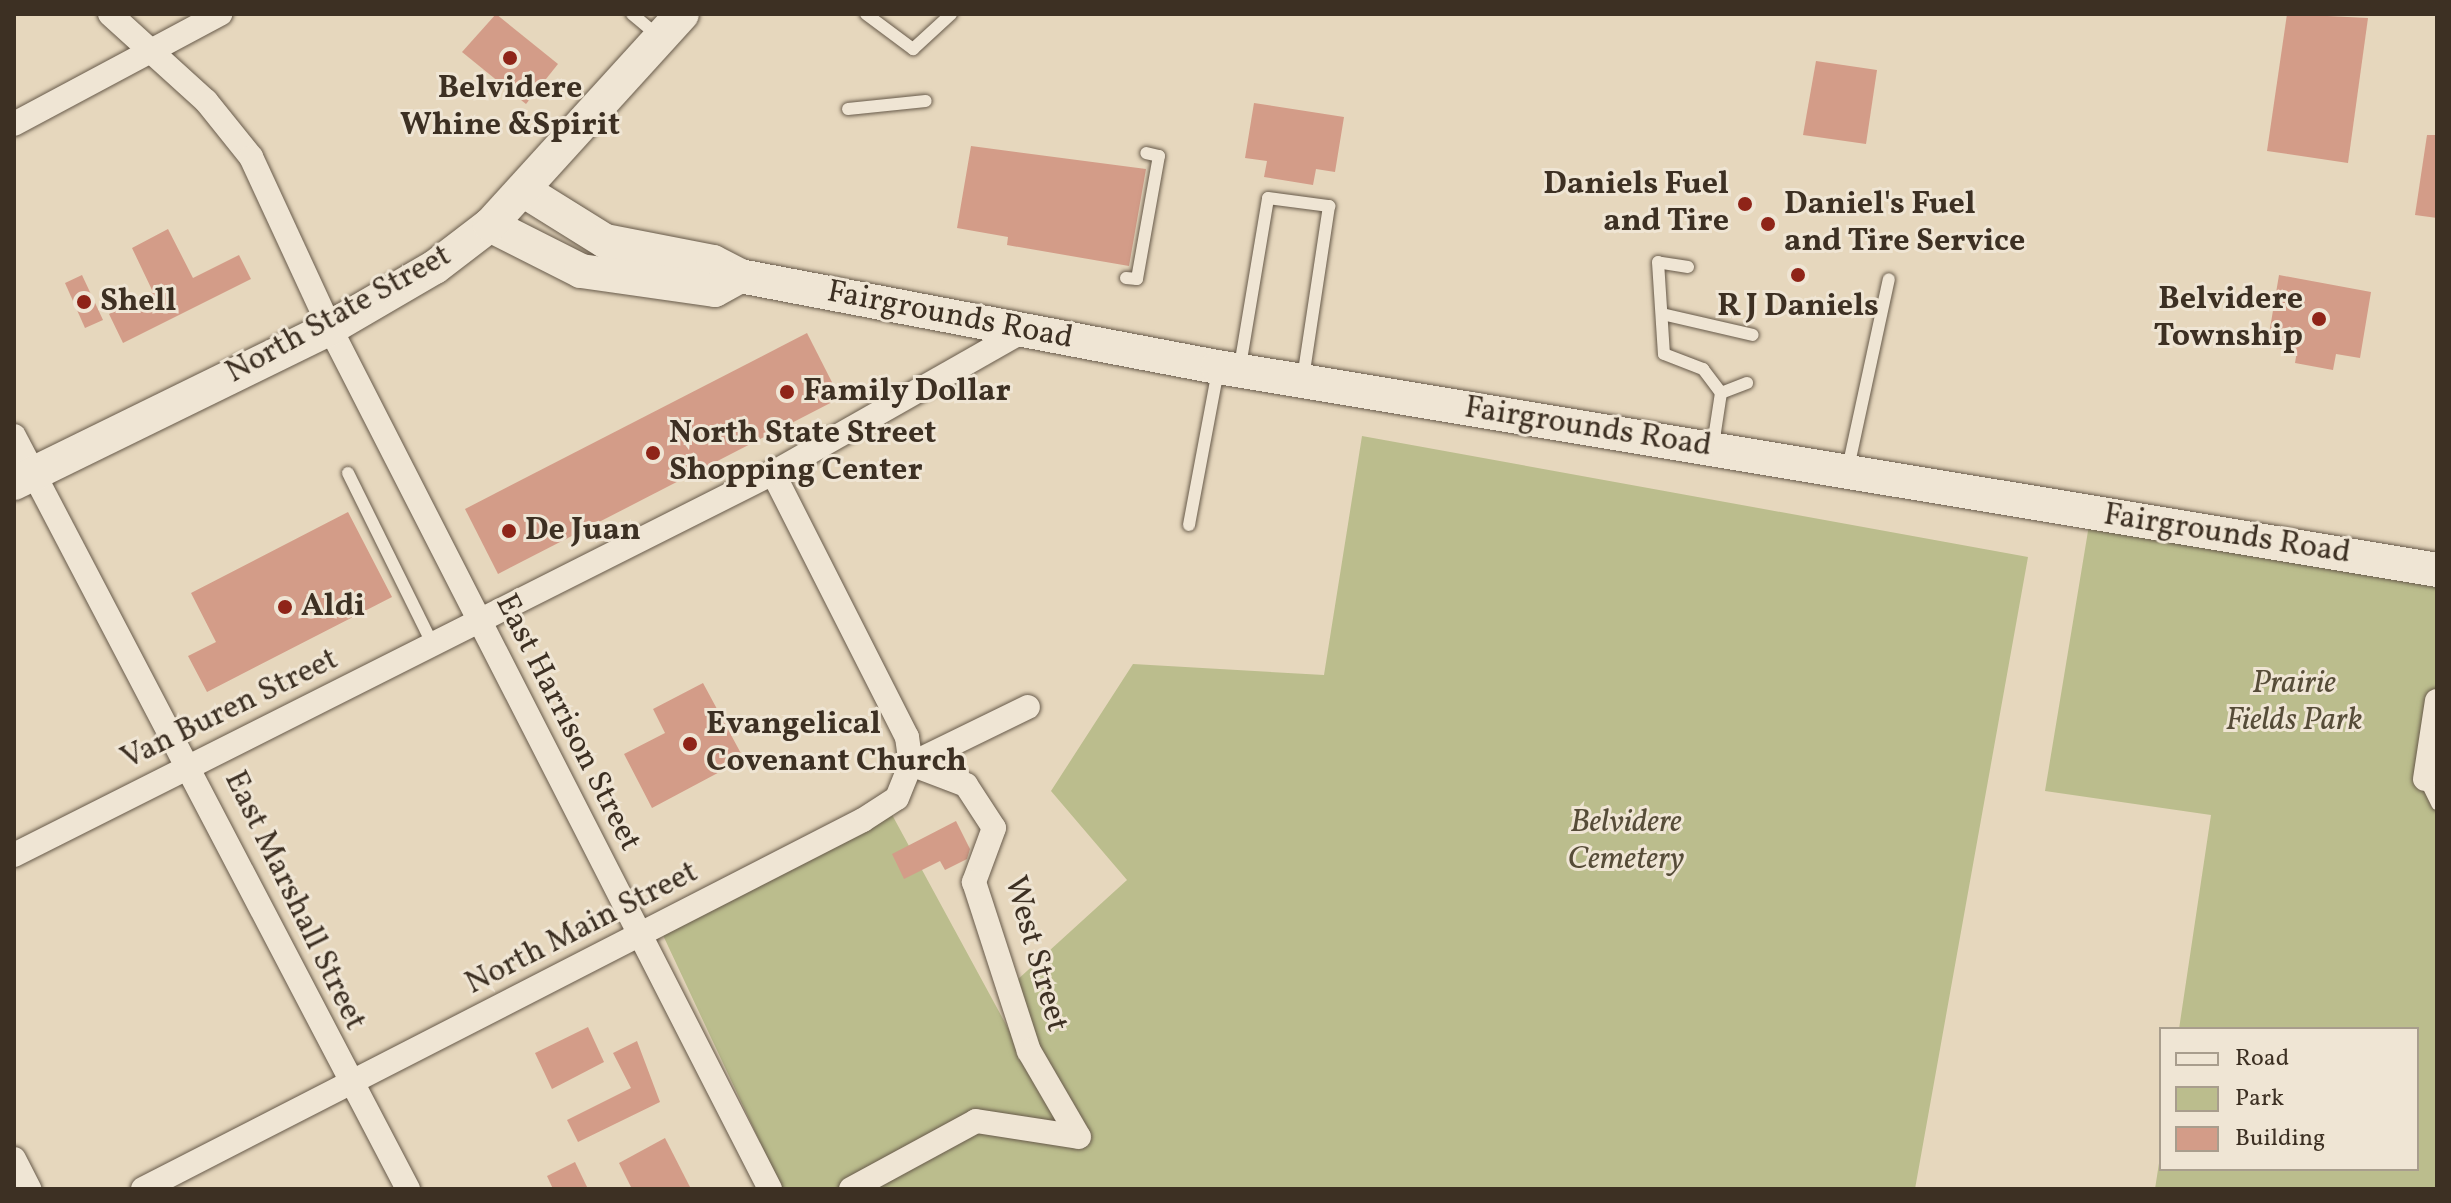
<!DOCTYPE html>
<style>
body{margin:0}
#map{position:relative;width:2451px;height:1203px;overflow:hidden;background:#e6d7bd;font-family:Vollkorn,serif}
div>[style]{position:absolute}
.green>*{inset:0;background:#bbbd8d}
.building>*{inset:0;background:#d39c88}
.roads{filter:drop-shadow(0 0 2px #675a4a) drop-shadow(0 0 2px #675a4a)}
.lane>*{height:12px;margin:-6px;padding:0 6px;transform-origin:6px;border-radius:6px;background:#efe5d4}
.street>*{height:24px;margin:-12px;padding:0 12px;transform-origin:12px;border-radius:12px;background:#efe5d4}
.secondary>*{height:34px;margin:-17px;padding:0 17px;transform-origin:17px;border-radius:17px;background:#efe5d4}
.dots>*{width:22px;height:22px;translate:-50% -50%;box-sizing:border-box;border:4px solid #efe5d4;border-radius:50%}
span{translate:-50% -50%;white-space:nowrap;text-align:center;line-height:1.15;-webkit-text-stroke:6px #efe5d4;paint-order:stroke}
.poi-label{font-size:32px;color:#3d3023;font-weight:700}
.right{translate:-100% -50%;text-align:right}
.left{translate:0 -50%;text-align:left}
.street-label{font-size:32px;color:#3d3023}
.park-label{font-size:32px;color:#564c38;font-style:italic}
.frame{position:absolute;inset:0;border:16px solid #3d3023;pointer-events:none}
.legend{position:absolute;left:2159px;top:1027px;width:260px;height:144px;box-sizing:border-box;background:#efe5d4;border:2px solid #a89d8d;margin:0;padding:10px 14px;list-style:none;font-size:24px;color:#3d3023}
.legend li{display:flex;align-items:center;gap:16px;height:40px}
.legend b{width:40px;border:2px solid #a89d8d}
</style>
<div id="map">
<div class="green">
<div style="clip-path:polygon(1362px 436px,2028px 557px,1915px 1189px,782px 1189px,661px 931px,890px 811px,1065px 1133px,1016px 981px,1127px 880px,1051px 791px,1133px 664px,1324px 675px)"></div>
<div style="clip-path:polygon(2089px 525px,2437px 586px,2437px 1189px,2155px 1189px,2161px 1150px,2161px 1169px,2417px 1169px,2417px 1029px,2179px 1029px,2211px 815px,2045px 791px)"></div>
</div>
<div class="building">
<div style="clip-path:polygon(496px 14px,558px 64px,526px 104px,462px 52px)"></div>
<div style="clip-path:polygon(2287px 14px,2368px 18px,2348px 163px,2267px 151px)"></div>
<div style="clip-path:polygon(1816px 61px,1877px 70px,1866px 144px,1803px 135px)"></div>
<div style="clip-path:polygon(1254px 103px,1344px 117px,1335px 172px,1316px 169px,1313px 185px,1264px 177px,1267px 161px,1245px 158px)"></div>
<div style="clip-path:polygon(2427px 135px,2437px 135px,2437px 218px,2415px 215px)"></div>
<div style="clip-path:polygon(971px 146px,1146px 169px,1129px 266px,1007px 245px,1008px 237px,957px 228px)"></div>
<div style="clip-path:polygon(168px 229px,193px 278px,239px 255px,251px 279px,123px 343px,109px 314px,153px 292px,132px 248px)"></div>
<div style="clip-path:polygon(82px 275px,103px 320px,85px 328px,65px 283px)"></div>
<div style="clip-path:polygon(2279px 275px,2371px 292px,2360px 358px,2336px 354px,2333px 370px,2295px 363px,2297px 351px,2267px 346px)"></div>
<div style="clip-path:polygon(807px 333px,840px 398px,498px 574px,465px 509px)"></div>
<div style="clip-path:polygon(348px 512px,392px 597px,207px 692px,188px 656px,216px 642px,191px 593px)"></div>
<div style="clip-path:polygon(703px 683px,744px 759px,652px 808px,624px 754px,665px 733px,653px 709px)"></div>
<div style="clip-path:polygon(956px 821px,970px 849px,967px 859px,945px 870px,940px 861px,904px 879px,892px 854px)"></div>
<div style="clip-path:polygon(588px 1027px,604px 1062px,552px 1089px,535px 1053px)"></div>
<div style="clip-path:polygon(637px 1041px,660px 1102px,578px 1142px,567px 1120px,631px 1088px,613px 1053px)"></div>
<div style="clip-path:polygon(665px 1138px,691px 1189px,632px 1189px,619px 1163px)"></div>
<div style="clip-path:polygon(575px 1162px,588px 1189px,553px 1189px,547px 1176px)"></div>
</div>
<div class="roads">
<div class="lane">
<div style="left:632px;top:14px;width:34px;rotate:40deg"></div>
<div style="left:866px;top:14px;width:59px;rotate:36.7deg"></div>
<div style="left:913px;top:49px;width:52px;rotate:-42.6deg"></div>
<div style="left:848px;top:109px;width:78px;rotate:-5.9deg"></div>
<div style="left:1688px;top:267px;width:30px;rotate:-171deg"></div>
<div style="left:1658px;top:262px;width:92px;rotate:86.3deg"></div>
<div style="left:1664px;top:354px;width:42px;rotate:21deg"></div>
<div style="left:1703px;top:369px;width:30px;rotate:53deg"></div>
<div style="left:1126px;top:278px;width:11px;rotate:5deg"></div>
<div style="left:1137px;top:279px;width:125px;rotate:-79.9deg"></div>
<div style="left:1159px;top:156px;width:13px;rotate:-167deg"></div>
<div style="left:1662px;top:314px;width:93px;rotate:13deg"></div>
<div style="left:1240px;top:366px;width:170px;rotate:-80.5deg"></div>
<div style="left:1268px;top:198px;width:62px;rotate:7.5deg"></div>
<div style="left:1329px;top:206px;width:174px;rotate:98.6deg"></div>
<div style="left:1713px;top:445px;width:53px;rotate:-81.3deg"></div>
<div style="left:1721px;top:393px;width:28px;rotate:-21deg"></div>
<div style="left:1848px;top:468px;width:193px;rotate:-77.8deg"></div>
<div style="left:348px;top:473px;width:192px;rotate:63.7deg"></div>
<div style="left:1189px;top:525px;width:158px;rotate:-79.4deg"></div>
<div style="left:2425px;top:779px;width:28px;rotate:64deg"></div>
</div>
<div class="street">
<div style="left:110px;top:14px;width:130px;rotate:42.2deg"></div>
<div style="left:206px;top:101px;width:72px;rotate:51.2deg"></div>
<div style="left:251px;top:157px;width:188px;rotate:65.2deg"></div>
<div style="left:330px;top:328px;width:967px;rotate:62.93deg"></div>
<div style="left:14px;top:124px;width:234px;rotate:-28.1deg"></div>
<div style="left:14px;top:436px;width:850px;rotate:62.38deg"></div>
<div style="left:773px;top:473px;width:296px;rotate:63.1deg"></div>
<div style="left:907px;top:737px;width:27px;rotate:82deg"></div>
<div style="left:911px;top:764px;width:59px;rotate:20.9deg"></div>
<div style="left:966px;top:785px;width:51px;rotate:56.9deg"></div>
<div style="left:994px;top:828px;width:58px;rotate:110.3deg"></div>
<div style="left:974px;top:882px;width:178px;rotate:72deg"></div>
<div style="left:1029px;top:1051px;width:99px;rotate:59.8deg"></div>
<div style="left:2425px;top:779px;width:79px;rotate:-81.3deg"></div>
<div style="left:14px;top:855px;width:850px;rotate:-26.72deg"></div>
<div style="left:773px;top:473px;width:290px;rotate:-29.6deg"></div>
<div style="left:14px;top:1159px;width:34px;rotate:63deg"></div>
<div style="left:143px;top:1189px;width:809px;rotate:-27.14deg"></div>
<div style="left:863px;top:820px;width:40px;rotate:-32.9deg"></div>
<div style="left:897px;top:798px;width:37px;rotate:-68deg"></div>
<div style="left:911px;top:764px;width:130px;rotate:-26deg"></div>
<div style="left:851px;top:1189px;width:142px;rotate:-28.5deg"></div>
<div style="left:976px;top:1121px;width:104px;rotate:8.8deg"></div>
</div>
<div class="secondary">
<div style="left:523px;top:190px;width:97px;rotate:31.9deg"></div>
<div style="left:605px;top:241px;width:110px;rotate:11deg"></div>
<div style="left:713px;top:262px;width:30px;rotate:27deg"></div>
<div style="left:740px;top:276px;width:487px;rotate:10.8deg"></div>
<div style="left:1218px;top:367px;width:1236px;rotate:9.45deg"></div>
<div style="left:490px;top:225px;width:102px;rotate:26.8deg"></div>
<div style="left:581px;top:271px;width:135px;rotate:8.1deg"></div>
<div style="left:715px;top:290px;width:29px;rotate:-29deg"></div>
<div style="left:14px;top:483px;width:352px;rotate:-26.1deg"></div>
<div style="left:330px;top:328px;width:121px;rotate:-30.2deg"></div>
<div style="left:435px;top:267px;width:69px;rotate:-37.4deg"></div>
<div style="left:490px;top:225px;width:285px;rotate:-47.7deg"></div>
</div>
</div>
<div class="dots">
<div style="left:510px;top:58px;background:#8f2418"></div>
<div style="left:1745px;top:204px;background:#8f2418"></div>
<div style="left:1768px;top:224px;background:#8f2418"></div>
<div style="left:1798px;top:275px;background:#8f2418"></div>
<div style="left:84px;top:302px;background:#8f2418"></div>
<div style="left:2319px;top:319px;background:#8f2418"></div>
<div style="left:787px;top:392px;background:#8f2418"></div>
<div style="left:653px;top:453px;background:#8f2418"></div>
<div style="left:509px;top:531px;background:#8f2418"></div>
<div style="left:285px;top:607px;background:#8f2418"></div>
<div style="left:690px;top:744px;background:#8f2418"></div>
</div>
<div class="poi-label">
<span style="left:510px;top:108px">Belvidere<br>Whine &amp;Spirit</span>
<span class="right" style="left:1729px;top:204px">Daniels Fuel<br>and Tire</span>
<span class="left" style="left:1784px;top:224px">Daniel's Fuel<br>and Tire Service</span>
<span class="right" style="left:2303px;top:319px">Belvidere<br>Township</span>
<span class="left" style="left:100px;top:302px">Shell</span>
<span style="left:1798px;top:307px">R J Daniels</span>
<span class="left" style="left:803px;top:392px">Family Dollar</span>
<span class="left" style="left:669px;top:453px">North State Street<br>Shopping Center</span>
<span class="left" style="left:525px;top:531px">De Juan</span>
<span class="left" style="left:301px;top:607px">Aldi</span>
<span class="left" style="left:706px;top:744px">Evangelical<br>Covenant Church</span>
</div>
<div class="street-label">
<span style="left:339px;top:315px;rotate:-29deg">North State Street</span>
<span style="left:950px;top:316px;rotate:11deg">Fairgrounds Road</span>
<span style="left:1588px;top:428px;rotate:9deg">Fairgrounds Road</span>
<span style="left:2227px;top:535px;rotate:9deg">Fairgrounds Road</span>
<span style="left:230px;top:710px;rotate:-26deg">Van Buren Street</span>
<span style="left:567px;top:723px;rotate:63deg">East Harrison Street</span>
<span style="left:294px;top:901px;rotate:64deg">East Marshall Street</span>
<span style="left:582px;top:929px;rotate:-27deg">North Main Street</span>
<span style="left:1035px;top:954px;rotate:74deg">West Street</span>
</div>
<div class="park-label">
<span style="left:2294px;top:703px">Prairie<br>Fields Park</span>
<span style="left:1626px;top:842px">Belvidere<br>Cemetery</span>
</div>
<div class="frame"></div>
<ul class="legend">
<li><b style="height:10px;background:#efe5d4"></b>Road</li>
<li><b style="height:22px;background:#bbbd8d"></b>Park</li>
<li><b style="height:22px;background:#d39c88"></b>Building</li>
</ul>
</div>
